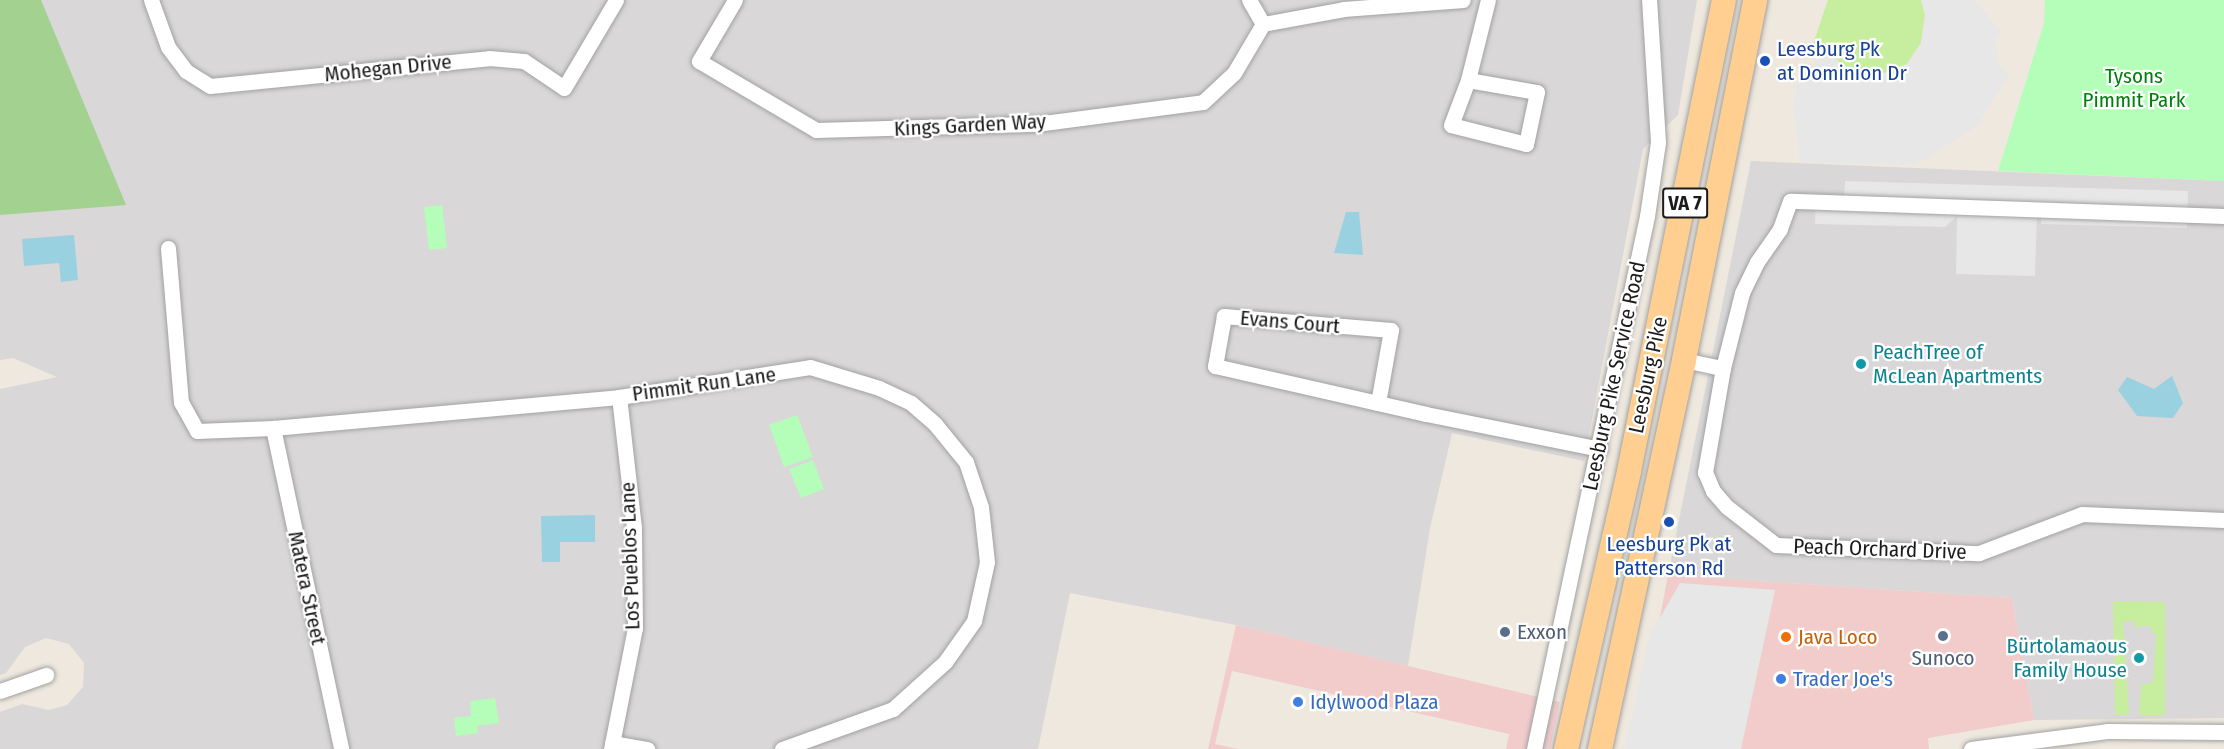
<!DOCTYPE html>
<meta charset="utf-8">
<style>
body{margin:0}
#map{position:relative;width:2224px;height:749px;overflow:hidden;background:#eee8de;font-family:"Fira Sans Condensed",sans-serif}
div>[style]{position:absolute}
.residential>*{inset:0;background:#d9d7d7}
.commercial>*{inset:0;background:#f1cccb}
.grass>*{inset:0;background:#c6ee9e}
.forest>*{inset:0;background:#a3d18f}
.park>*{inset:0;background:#b5feba}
.parking>*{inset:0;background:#e7e7e7}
.water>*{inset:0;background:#9ad1e0}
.roads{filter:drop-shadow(0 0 2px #a2a2a2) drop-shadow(0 0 2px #a2a2a2)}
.minor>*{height:15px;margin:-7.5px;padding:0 7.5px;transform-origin:7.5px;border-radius:7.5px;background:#fff}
.primary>*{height:24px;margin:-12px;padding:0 12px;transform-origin:12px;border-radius:12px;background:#ffcf92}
.dots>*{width:16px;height:16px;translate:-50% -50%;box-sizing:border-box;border:3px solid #fff;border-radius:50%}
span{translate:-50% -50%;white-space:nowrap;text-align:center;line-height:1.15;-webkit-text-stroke:4.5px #fff;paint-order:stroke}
.shield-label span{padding:2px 4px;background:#fff;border:2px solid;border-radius:4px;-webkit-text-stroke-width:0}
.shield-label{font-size:20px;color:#1b1b1b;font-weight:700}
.transit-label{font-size:21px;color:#164399}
.left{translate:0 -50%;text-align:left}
.street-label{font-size:21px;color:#1b1b1b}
.park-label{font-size:21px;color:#01800b}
.culture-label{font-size:21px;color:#0d838f}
.right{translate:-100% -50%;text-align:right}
.service-label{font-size:21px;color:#4e5e75}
.food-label{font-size:21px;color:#c56008}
.shop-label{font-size:21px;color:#366cbe}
</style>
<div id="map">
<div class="residential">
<div style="clip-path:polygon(0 0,1697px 0,1678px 115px,1643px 149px,1584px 461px,1452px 433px,1430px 528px,1408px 666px,1236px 625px,1070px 593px,1038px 749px,0 749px,0 712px,22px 704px,49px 710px,67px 705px,83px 687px,84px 663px,69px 644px,46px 638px,25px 647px,6px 673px,0 675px,0 389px,57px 377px,13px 358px,0 360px)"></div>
<div style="clip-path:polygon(1751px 161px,2224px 181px,2224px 718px,2034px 720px,2012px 598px,1668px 575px)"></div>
</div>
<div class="commercial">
<div style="clip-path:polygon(1668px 575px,2012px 598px,2034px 720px,1928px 738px,1929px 749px,1635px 749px)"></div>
<div style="clip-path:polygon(1236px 625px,1560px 702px,1550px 749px,1506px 749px,1509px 734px,1232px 671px,1215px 744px,1238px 749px,1208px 749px)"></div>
</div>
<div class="grass">
<div style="clip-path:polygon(1828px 0,1921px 0,1925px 15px,1921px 43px,1907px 64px,1885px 73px,1859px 73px,1844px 66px,1828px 52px,1818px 56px,1812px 47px)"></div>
<div style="clip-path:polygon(2113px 601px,2165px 602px,2165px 715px,2139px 715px,2141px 685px,2153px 682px,2156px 634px,2152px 633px,2151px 626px,2139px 626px,2136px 631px,2135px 621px,2123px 622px,2129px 715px,2115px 715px)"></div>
</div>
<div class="forest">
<div style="clip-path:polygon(0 0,41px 0,126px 205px,0 215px)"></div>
</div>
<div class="park">
<div style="clip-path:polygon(2045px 0,2224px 0,2224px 181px,1998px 171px,2044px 23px)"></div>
<div style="clip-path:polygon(442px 205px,447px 248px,429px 250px,424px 207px)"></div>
<div style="clip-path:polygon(797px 415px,813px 457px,784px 467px,769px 425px)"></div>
<div style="clip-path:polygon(813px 460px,824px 489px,801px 498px,789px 469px)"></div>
<div style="clip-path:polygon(495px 698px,499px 723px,477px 726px,478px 733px,456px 736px,454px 718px,471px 716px,470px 701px)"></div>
</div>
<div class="parking">
<div style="clip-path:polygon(1921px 0,1975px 0,2001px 32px,1995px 38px,1999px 67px,2009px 74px,1977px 126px,1915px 165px,1800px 162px,1794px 107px,1798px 78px,1828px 52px,1844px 66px,1859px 73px,1885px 73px,1907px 64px,1921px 43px,1925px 15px)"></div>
<div style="clip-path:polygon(1845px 181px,2188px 191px,2187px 228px,2041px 224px,2041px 214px,2037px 214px,2035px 276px,1956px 274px,1957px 216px,1945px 227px,1815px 224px,1816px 195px,1844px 196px)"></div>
<div style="clip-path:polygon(1680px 583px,1775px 590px,1741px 749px,1625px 749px,1649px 637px)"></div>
</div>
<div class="water">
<div style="clip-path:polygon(1346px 212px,1359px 212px,1363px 255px,1334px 253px)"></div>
<div style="clip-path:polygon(74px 235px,78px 280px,61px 282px,59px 263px,24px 266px,22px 239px)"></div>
<div style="clip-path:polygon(2172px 376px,2183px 403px,2173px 418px,2137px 416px,2118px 390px,2127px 377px,2154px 389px)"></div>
<div style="clip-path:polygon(595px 515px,595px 542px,560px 542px,560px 562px,542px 562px,541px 516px)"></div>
</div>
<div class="roads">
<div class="minor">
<div style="left:151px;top:0;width:50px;rotate:70.1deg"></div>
<div style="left:168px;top:47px;width:30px;rotate:53deg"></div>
<div style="left:186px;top:71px;width:28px;rotate:32deg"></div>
<div style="left:210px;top:86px;width:280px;rotate:-5.7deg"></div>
<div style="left:489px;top:58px;width:35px;rotate:5deg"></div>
<div style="left:524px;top:61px;width:48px;rotate:34deg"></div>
<div style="left:564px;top:88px;width:102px;rotate:-59.4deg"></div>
<div style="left:735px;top:0;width:71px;rotate:120.5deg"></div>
<div style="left:699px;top:61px;width:136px;rotate:30.5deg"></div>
<div style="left:816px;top:130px;width:220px;rotate:-1.6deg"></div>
<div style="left:1036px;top:124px;width:168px;rotate:-7.5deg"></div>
<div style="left:1203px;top:102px;width:42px;rotate:-43.1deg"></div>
<div style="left:1234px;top:73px;width:57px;rotate:-59.4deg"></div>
<div style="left:1263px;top:24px;width:28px;rotate:-120deg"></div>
<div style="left:1263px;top:24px;width:82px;rotate:-10.5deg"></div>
<div style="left:1344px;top:9px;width:119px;rotate:-4.3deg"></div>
<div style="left:1468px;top:80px;width:70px;rotate:9.9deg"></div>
<div style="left:1537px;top:92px;width:53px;rotate:101.9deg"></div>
<div style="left:1526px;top:144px;width:77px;rotate:-165.8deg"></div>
<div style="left:1451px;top:125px;width:48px;rotate:-69.3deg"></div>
<div style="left:1468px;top:80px;width:82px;rotate:-76deg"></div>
<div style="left:2224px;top:216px;width:434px;rotate:-178deg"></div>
<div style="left:1790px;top:201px;width:30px;rotate:110deg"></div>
<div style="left:1780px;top:229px;width:40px;rotate:124.9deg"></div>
<div style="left:1757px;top:262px;width:34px;rotate:116deg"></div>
<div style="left:1742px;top:293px;width:77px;rotate:104.2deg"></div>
<div style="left:1723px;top:368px;width:106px;rotate:99.8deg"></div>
<div style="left:1705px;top:472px;width:21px;rotate:67deg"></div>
<div style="left:1713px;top:491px;width:21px;rotate:49deg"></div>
<div style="left:1727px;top:507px;width:62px;rotate:37.8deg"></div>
<div style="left:1776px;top:545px;width:203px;rotate:2.3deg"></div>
<div style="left:1979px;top:553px;width:110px;rotate:-20.7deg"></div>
<div style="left:2082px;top:514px;width:142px;rotate:2.4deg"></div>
<div style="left:168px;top:248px;width:155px;rotate:85.2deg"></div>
<div style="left:181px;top:402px;width:33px;rotate:61deg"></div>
<div style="left:197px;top:431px;width:76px;rotate:-2.3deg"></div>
<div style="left:273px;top:428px;width:347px;rotate:-5.1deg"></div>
<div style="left:619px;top:397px;width:193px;rotate:-8.9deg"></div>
<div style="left:810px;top:367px;width:72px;rotate:16.9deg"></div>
<div style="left:879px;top:388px;width:35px;rotate:25deg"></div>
<div style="left:911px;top:403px;width:32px;rotate:41deg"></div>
<div style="left:935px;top:424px;width:49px;rotate:50.8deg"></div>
<div style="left:966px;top:462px;width:47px;rotate:71.6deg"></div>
<div style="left:981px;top:507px;width:55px;rotate:83.8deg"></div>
<div style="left:987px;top:562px;width:60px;rotate:102.4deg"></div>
<div style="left:974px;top:621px;width:50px;rotate:125.3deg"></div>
<div style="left:945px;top:662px;width:70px;rotate:137.9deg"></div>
<div style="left:893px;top:709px;width:118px;rotate:160.2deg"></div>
<div style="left:1684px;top:360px;width:40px;rotate:12deg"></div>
<div style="left:1378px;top:403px;width:74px;rotate:-79.9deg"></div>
<div style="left:1391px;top:330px;width:168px;rotate:-175.2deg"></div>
<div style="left:1224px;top:316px;width:51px;rotate:100.2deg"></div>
<div style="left:1215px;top:366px;width:216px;rotate:12.8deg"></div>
<div style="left:1426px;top:414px;width:177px;rotate:11.4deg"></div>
<div style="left:273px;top:428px;width:328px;rotate:78deg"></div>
<div style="left:0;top:691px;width:49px;rotate:-19.2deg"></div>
<div style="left:612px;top:743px;width:36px;rotate:10deg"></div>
<div style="left:611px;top:749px;width:123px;rotate:-78.8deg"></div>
<div style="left:635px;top:628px;width:100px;rotate:-90.6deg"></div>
<div style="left:634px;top:528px;width:132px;rotate:-96.5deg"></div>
<div style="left:1534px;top:749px;width:545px;rotate:-78.03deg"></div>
<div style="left:1647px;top:216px;width:75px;rotate:-81.5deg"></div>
<div style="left:1658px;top:142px;width:142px;rotate:-93.6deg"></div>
<div style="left:1971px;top:749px;width:137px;rotate:-7.5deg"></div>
<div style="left:2107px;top:731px;width:117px;rotate:0.5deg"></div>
</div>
<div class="primary">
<div style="left:1566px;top:749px;width:285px;rotate:-77.2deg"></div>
<div style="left:1629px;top:471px;width:480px;rotate:-78.6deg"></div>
<div style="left:1600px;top:749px;width:398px;rotate:-77.8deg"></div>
<div style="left:1684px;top:360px;width:367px;rotate:-78.8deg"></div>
</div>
</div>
<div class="dots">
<div style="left:1765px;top:61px;background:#1a4fb4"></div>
<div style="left:1861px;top:364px;background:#0f9aa8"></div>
<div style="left:1669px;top:522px;background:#1a4fb4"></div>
<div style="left:1505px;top:632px;background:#5c6f8a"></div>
<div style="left:1943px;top:636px;background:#5c6f8a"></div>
<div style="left:1786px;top:637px;background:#e8710a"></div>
<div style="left:2139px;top:658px;background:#0f9aa8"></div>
<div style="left:1781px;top:679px;background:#3f7fe0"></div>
<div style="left:1298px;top:702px;background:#3f7fe0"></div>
</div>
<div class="shield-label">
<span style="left:1685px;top:203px">VA 7</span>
</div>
<div class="transit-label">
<span class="left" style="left:1777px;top:61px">Leesburg Pk<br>at Dominion Dr</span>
<span style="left:1669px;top:556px">Leesburg Pk at<br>Patterson Rd</span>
</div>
<div class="street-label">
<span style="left:388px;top:68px;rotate:-6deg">Mohegan Drive</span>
<span style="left:970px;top:125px;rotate:-3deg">Kings Garden Way</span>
<span style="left:1290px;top:322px;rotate:5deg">Evans Court</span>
<span style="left:1648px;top:375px;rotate:-78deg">Leesburg Pike</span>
<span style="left:1614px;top:376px;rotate:-78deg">Leesburg Pike Service Road</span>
<span style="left:704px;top:384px;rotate:-8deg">Pimmit Run Lane</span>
<span style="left:1880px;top:549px;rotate:2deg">Peach Orchard Drive</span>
<span style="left:630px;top:556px;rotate:-92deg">Los Pueblos Lane</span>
<span style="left:307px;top:588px;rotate:78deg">Matera Street</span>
</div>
<div class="park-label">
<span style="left:2134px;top:88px">Tysons<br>Pimmit Park</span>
</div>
<div class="culture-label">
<span class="left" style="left:1873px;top:364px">PeachTree of<br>McLean Apartments</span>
<span class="right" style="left:2127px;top:658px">Bürtolamaous<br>Family House</span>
</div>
<div class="service-label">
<span class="left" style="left:1517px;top:632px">Exxon</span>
<span style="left:1943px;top:658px">Sunoco</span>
</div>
<div class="food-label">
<span class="left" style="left:1798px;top:637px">Java Loco</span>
</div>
<div class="shop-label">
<span class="left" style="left:1793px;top:679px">Trader Joe's</span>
<span class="left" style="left:1310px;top:702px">Idylwood Plaza</span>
</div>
</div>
